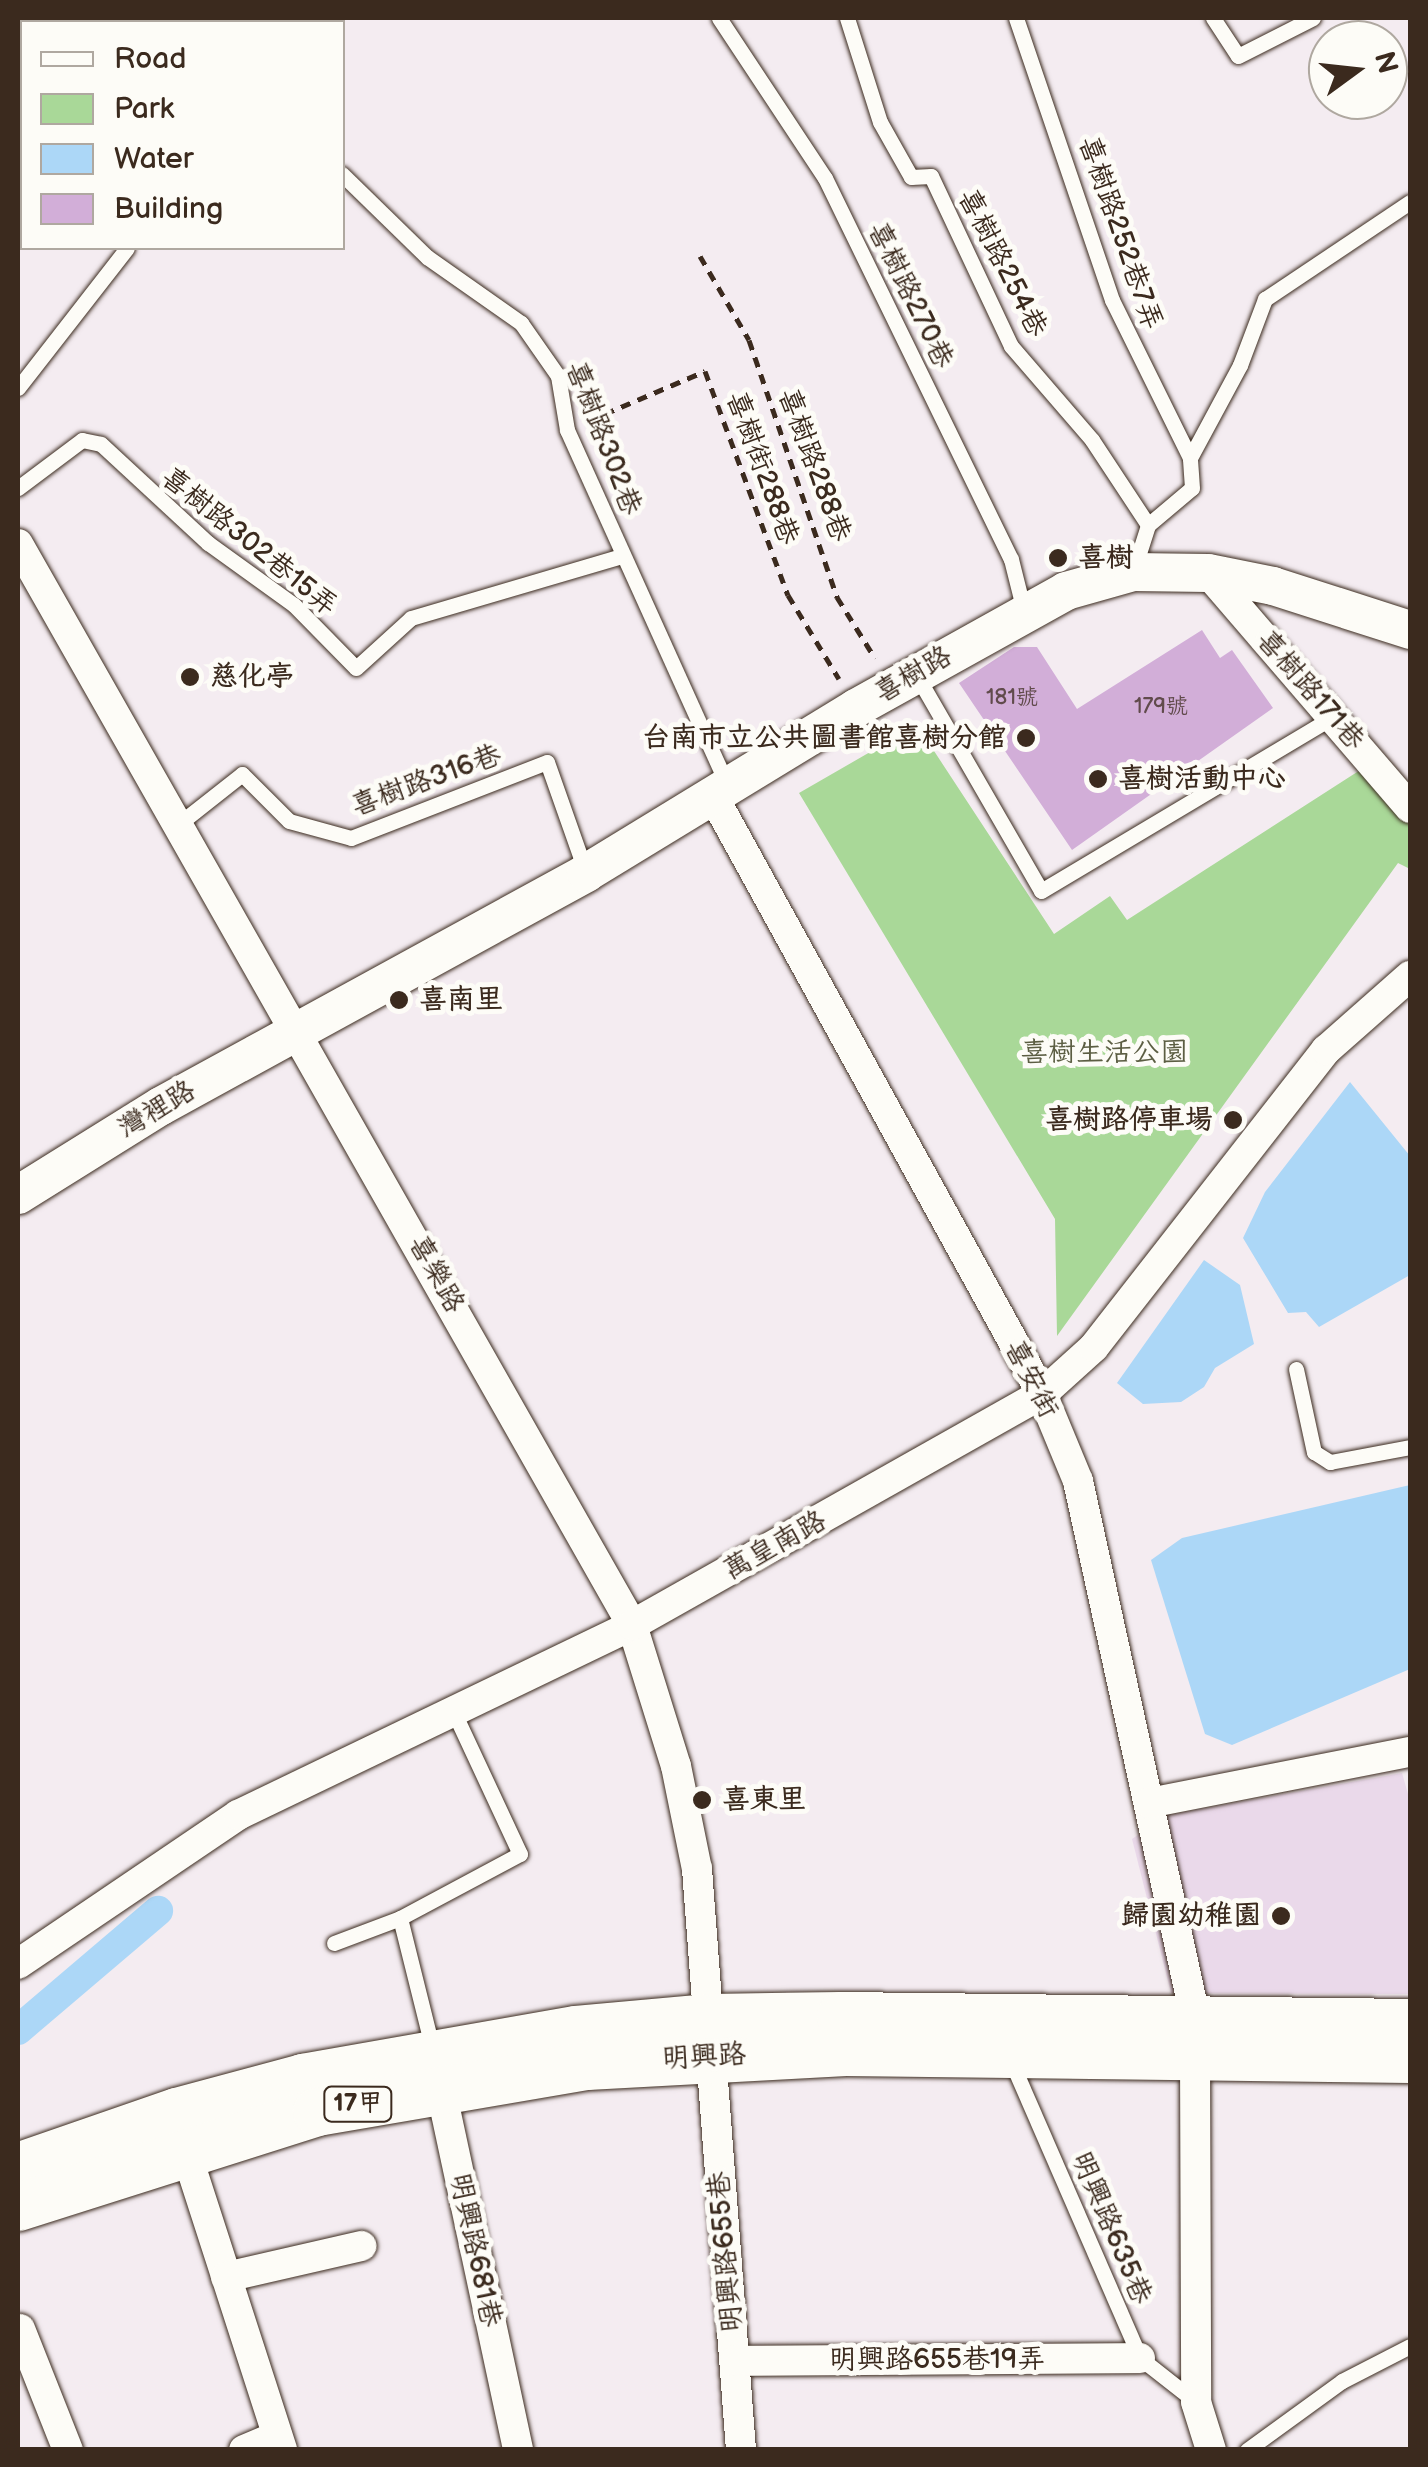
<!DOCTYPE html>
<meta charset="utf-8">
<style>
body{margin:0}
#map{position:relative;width:1428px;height:2467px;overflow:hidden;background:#f4ecf1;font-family:"Balsamiq Sans","LXGW WenKai TC",sans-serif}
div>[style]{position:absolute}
.built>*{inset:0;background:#ead9ea}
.green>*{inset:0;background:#a9d898}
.water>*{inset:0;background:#acd7f7}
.canal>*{height:30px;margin:-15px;padding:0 15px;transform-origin:15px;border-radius:15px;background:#acd7f7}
.building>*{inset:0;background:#d2aed8}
.path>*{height:5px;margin-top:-2.5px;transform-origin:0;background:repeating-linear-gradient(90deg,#3b2a1e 0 10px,transparent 0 18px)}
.roads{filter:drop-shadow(0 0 2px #3b2a1e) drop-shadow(0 0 2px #3b2a1e)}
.service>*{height:15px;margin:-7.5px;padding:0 7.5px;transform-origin:7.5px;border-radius:7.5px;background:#fdfcf7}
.minor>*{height:30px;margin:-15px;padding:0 15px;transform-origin:15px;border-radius:15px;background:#fdfcf7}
.tertiary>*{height:38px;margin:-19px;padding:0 19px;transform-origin:19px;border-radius:19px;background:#fdfcf7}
.primary>*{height:48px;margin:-24px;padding:0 24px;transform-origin:24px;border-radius:24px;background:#fdfcf7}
.dots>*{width:28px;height:28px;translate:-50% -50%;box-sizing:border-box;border:5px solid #fdfcf7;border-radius:50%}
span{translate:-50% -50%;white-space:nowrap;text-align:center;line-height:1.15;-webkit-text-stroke:10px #fdfcf7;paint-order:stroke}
.number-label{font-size:22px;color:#614b4c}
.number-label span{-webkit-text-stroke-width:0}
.shield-label span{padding:2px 8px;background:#fdfcf7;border:2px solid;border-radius:8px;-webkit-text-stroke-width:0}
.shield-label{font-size:25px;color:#3b2a1e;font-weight:700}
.street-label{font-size:28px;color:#3b2a1e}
.poi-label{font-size:28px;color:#3b2a1e;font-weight:700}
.left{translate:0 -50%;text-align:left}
.right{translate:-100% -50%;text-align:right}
.park-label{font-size:28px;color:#5c5e43}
.frame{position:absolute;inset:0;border:20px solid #3b2a1e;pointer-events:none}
.legend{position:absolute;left:20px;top:20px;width:325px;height:230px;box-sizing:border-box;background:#fdfcf7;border:2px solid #afa8a0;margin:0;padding:12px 18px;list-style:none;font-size:30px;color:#3b2a1e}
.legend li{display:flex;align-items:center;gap:20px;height:50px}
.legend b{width:50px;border:2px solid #afa8a0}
.north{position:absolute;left:1308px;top:20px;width:100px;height:100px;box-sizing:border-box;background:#fdfcf7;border:2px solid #afa8a0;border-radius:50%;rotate:75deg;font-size:28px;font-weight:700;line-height:40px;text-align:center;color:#3b2a1e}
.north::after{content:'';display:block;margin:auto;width:35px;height:45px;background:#3b2a1e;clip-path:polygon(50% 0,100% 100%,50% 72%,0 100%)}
</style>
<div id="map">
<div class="built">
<div style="clip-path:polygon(1402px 1773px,1410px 1801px,1410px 1994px,1171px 1993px,1132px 1839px,1167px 1815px)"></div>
</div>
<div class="green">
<div style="clip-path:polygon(917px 725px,1054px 934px,1110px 896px,1127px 920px,1368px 765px,1410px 820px,1410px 869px,1398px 863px,1057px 1336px,1055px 1219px,799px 793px)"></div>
</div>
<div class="water">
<div style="clip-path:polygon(1350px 1082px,1410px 1156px,1410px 1275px,1319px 1327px,1306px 1312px,1288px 1313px,1243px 1238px,1265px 1192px)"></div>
<div style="clip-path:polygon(1204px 1260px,1240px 1285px,1254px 1344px,1215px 1368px,1204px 1387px,1181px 1402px,1143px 1404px,1117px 1383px)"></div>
<div style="clip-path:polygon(1410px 1485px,1410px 1669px,1232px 1745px,1205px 1734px,1151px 1560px,1182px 1538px)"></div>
</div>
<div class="canal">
<div style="left:18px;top:2030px;width:184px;rotate:-40.4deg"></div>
</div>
<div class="building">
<div style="clip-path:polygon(1202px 630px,1220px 658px,1232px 650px,1273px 708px,1072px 850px,959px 683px,1014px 647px,1037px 647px,1077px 709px)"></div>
</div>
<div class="path">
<div style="left:700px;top:256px;width:97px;rotate:59.7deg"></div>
<div style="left:749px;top:340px;width:272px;rotate:71.1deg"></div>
<div style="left:837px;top:597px;width:72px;rotate:58.1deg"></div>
<div style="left:588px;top:421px;width:127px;rotate:-23.1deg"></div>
<div style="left:705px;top:371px;width:239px;rotate:69.7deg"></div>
<div style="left:788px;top:595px;width:98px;rotate:58.7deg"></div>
</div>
<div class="roads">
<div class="service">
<div style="left:719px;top:18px;width:192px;rotate:56.5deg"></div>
<div style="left:825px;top:178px;width:424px;rotate:64deg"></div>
<div style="left:1011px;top:559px;width:54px;rotate:76deg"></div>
<div style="left:847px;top:18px;width:109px;rotate:72.4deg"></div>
<div style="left:880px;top:122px;width:63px;rotate:60.6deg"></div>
<div style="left:911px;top:177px;width:20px;rotate:-3deg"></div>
<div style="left:931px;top:176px;width:188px;rotate:64.8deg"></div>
<div style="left:1011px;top:346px;width:124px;rotate:49.2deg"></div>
<div style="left:1092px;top:440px;width:102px;rotate:56.6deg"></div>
<div style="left:1016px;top:18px;width:298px;rotate:71.2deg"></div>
<div style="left:1112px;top:300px;width:176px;rotate:63.7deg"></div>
<div style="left:1213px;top:18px;width:45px;rotate:56.7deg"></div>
<div style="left:1238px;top:56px;width:84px;rotate:-26.9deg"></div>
<div style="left:202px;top:22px;width:4px;rotate:-90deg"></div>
<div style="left:342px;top:174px;width:119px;rotate:44.3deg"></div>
<div style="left:427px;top:257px;width:115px;rotate:35.1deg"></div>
<div style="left:521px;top:323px;width:65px;rotate:55.1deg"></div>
<div style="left:558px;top:376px;width:55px;rotate:80.5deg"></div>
<div style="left:567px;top:430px;width:392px;rotate:65.7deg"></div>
<div style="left:18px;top:210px;width:5px;rotate:-37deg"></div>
<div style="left:18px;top:388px;width:177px;rotate:-52.1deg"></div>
<div style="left:18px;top:488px;width:80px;rotate:-36.9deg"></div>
<div style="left:82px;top:440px;width:19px;rotate:12deg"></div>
<div style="left:101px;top:444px;width:146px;rotate:42.8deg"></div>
<div style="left:208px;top:543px;width:106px;rotate:35.8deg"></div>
<div style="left:294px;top:605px;width:88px;rotate:45.5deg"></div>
<div style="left:356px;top:668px;width:74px;rotate:-42.3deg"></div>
<div style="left:411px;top:618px;width:220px;rotate:-16.4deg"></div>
<div style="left:1134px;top:569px;width:46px;rotate:-72.3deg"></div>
<div style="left:1148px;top:525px;width:57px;rotate:-40.1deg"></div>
<div style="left:1192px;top:488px;width:30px;rotate:-94deg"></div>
<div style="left:1190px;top:458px;width:106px;rotate:-61.7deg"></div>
<div style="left:1240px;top:365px;width:71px;rotate:-69.3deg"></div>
<div style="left:1265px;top:299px;width:174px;rotate:-33.8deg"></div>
<div style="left:917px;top:676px;width:248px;rotate:60deg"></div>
<div style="left:1041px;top:891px;width:342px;rotate:-30.8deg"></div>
<div style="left:180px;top:823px;width:79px;rotate:-38.3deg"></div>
<div style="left:242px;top:774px;width:66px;rotate:45deg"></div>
<div style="left:289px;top:821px;width:64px;rotate:15.3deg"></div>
<div style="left:351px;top:838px;width:210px;rotate:-21.2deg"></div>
<div style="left:547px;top:762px;width:118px;rotate:70.6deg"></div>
<div style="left:1296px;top:1369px;width:85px;rotate:77.8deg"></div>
<div style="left:1314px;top:1452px;width:19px;rotate:32deg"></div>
<div style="left:1330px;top:1462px;width:81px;rotate:-10.6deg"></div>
<div style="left:400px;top:1918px;width:136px;rotate:76deg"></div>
<div style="left:334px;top:1943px;width:71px;rotate:-20.7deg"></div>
<div style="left:400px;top:1918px;width:136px;rotate:-28.1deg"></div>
<div style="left:520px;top:1854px;width:159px;rotate:-115deg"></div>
<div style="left:1011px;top:2061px;width:324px;rotate:66.5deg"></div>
<div style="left:1140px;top:2358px;width:71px;rotate:38.2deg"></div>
<div style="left:1247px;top:2450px;width:117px;rotate:-36deg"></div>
<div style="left:1342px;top:2381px;width:76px;rotate:-27.2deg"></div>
</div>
<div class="minor">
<div style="left:18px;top:544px;width:1243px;rotate:60.4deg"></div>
<div style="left:632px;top:1625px;width:148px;rotate:72.7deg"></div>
<div style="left:676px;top:1766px;width:105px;rotate:78.5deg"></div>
<div style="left:697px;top:1869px;width:583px;rotate:85.67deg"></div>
<div style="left:1208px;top:573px;width:310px;rotate:49.3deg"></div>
<div style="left:713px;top:796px;width:683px;rotate:61.18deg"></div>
<div style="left:1042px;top:1394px;width:94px;rotate:67.5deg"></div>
<div style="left:1078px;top:1481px;width:553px;rotate:77.67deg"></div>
<div style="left:1149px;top:1803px;width:266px;rotate:-11.1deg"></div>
<div style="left:18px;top:1964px;width:266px;rotate:-34.1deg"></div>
<div style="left:238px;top:1815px;width:437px;rotate:-25.7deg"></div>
<div style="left:632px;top:1625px;width:471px;rotate:-29.4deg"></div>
<div style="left:1042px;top:1394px;width:70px;rotate:-42.1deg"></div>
<div style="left:1094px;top:1347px;width:377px;rotate:-52deg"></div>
<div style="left:1326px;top:1050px;width:112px;rotate:-41.4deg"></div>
<div style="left:1195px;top:2056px;width:346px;rotate:89.8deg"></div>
<div style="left:1196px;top:2402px;width:50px;rotate:72.6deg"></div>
<div style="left:438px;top:2076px;width:382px;rotate:77.9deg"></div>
<div style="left:185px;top:2149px;width:316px;rotate:72.1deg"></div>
<div style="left:226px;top:2277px;width:139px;rotate:-12.9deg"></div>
<div style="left:20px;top:2329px;width:130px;rotate:68.4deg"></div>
<div style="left:735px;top:2361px;width:405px;rotate:-0.4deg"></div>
<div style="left:244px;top:2450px;width:36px;rotate:-23deg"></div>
</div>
<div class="tertiary">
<div style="left:18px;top:1195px;width:168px;rotate:-31.9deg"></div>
<div style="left:161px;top:1106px;width:485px;rotate:-28.7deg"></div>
<div style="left:586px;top:873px;width:316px;rotate:-31.4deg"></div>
<div style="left:856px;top:708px;width:240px;rotate:-29.1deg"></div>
<div style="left:1066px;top:591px;width:70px;rotate:-15.8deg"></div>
<div style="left:1133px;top:572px;width:75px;rotate:0.8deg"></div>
<div style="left:1208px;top:573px;width:66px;rotate:11.3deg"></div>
<div style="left:1273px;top:586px;width:144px;rotate:17.8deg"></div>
</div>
<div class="primary">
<div style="left:18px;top:2167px;width:168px;rotate:-19.1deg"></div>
<div style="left:177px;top:2112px;width:131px;rotate:-15.1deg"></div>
<div style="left:303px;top:2078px;width:277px;rotate:-10deg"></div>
<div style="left:576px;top:2030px;width:134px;rotate:-5.2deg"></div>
<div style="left:709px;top:2018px;width:132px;rotate:-0.9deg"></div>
<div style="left:841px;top:2016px;width:569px;rotate:0.7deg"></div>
<div style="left:18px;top:2207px;width:314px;rotate:-17.6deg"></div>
<div style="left:317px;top:2112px;width:274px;rotate:-9.7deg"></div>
<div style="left:587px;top:2066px;width:259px;rotate:-3.1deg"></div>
<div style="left:846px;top:2052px;width:564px;rotate:0.71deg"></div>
</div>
</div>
<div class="dots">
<div style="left:1058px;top:558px;background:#3b2a1e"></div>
<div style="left:190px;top:677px;background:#3b2a1e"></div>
<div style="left:1026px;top:738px;background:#3b2a1e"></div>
<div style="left:1098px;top:779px;background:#3b2a1e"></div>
<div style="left:399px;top:1000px;background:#3b2a1e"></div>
<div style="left:1233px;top:1120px;background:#3b2a1e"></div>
<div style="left:702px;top:1800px;background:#3b2a1e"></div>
<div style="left:1281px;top:1916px;background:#3b2a1e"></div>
</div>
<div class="number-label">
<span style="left:1012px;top:698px">181號</span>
<span style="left:1161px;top:707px">179號</span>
</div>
<div class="shield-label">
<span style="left:358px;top:2104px">17甲</span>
</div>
<div class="street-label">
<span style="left:1120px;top:233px;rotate:71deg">喜樹路252巷7弄</span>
<span style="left:1002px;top:263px;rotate:63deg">喜樹路254巷</span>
<span style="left:910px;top:295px;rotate:64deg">喜樹路270巷</span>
<span style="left:603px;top:438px;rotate:69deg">喜樹路302巷</span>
<span style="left:814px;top:465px;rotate:70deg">喜樹路288巷</span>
<span style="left:762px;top:468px;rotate:70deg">喜樹街288巷</span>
<span style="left:249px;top:542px;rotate:39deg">喜樹路302巷15弄</span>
<span style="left:913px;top:675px;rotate:-30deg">喜樹路</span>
<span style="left:1310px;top:690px;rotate:49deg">喜樹路171巷</span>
<span style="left:426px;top:781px;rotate:-20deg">喜樹路316巷</span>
<span style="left:157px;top:1110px;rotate:-31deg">灣裡路</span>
<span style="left:436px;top:1274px;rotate:61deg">喜樂路</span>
<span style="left:1031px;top:1379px;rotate:63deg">喜安街</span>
<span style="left:775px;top:1546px;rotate:-29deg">萬皇南路</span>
<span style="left:704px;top:2057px;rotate:-3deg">明興路</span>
<span style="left:1111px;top:2228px;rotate:67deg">明興路635巷</span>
<span style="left:475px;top:2250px;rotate:78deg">明興路681巷</span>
<span style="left:726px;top:2252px;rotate:-95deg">明興路655巷</span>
<span style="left:937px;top:2360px">明興路655巷19弄</span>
</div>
<div class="poi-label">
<span class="left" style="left:1078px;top:558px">喜樹</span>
<span class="left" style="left:210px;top:677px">慈化亭</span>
<span class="right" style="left:1006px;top:738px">台南市立公共圖書館喜樹分館</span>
<span class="left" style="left:1118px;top:779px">喜樹活動中心</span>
<span class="left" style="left:419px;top:1000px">喜南里</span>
<span class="right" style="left:1213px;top:1120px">喜樹路停車場</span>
<span class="left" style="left:722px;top:1800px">喜東里</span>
<span class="right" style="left:1261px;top:1916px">歸園幼稚園</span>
</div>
<div class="park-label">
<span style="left:1104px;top:1053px">喜樹生活公園</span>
</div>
<div class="frame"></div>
<ul class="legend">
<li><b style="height:12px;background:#fdfcf7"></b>Road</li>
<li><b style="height:28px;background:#a9d898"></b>Park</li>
<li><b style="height:28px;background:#acd7f7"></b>Water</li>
<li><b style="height:28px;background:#d2aed8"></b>Building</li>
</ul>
<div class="north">N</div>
</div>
